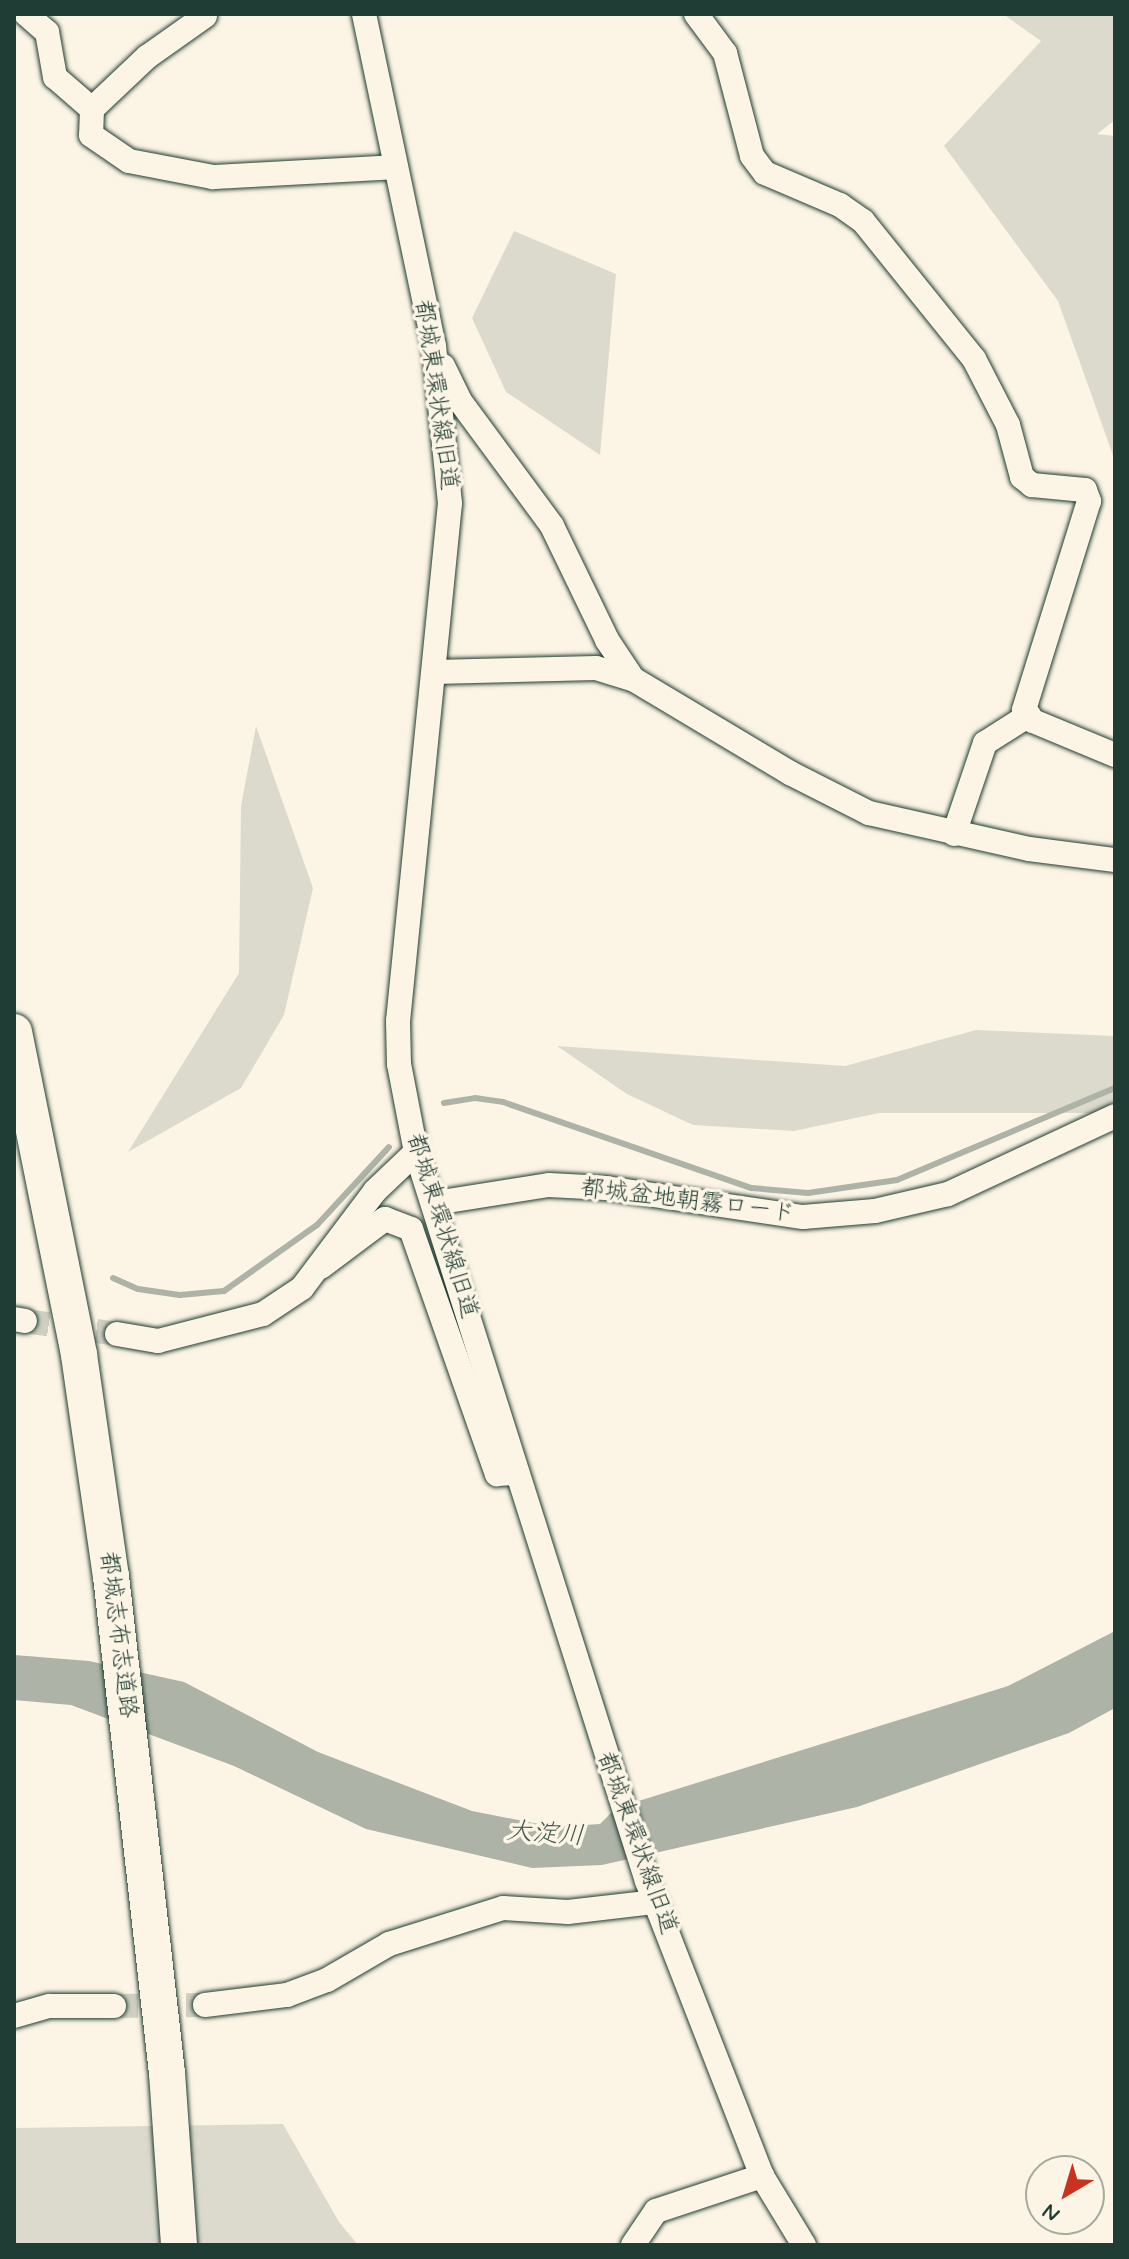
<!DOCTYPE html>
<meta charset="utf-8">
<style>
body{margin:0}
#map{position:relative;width:1129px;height:2259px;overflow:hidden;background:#fcf5e5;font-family:Mynerve,"Klee One",sans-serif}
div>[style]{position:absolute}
.green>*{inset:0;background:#dcdacc}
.water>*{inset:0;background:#aeb3a7}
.stream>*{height:6px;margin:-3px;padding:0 3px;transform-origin:3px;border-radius:3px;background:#aeb3a7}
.minor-tunnel>*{height:24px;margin-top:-12px;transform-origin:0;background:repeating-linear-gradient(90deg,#d0d0c2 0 24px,transparent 0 36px)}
.roads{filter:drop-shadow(0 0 2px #1f3d34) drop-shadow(0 0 2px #1f3d34)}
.minor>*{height:24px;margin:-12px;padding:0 12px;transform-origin:12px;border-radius:12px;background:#fcf5e5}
.highway>*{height:36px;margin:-18px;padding:0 18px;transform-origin:18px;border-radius:18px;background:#fcf5e5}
span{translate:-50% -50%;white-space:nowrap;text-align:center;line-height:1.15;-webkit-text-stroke:7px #fcf5e5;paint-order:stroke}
.street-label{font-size:24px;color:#1f3d34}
.water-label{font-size:26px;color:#435a51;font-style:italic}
.frame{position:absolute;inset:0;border:16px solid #1f3d34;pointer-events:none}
.north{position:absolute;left:1025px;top:2155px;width:80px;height:80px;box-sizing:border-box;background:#fcf5e5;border:2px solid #a4ab9e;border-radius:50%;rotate:218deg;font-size:22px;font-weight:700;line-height:32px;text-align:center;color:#1f3d34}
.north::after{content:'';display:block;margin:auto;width:28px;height:36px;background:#c8321e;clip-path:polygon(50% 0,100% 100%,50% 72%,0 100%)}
</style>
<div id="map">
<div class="green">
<div style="clip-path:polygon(1003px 14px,1115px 14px,1115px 120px,1097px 134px,1115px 136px,1115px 461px,1058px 301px,944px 146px,1041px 41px)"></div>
<div style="clip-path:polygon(514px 231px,616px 274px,600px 455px,506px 392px,472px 318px)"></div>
<div style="clip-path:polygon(256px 726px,313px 888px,284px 1015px,241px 1088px,128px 1152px,239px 973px,241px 806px)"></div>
<div style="clip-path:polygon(976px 1030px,1115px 1036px,1115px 1113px,879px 1113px,794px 1131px,693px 1125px,627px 1094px,557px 1046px,845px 1066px)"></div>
<div style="clip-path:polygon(283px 2124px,339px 2222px,358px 2245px,14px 2245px,14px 2128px)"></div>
</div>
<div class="water">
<div style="clip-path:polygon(1115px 1631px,1115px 1708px,1069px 1733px,857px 1807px,602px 1865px,532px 1868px,366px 1829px,234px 1766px,71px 1705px,14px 1700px,14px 1655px,89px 1661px,184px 1682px,318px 1752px,472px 1811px,554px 1827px,600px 1824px,616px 1808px,1008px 1686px)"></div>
</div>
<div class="stream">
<div style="left:444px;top:1103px;width:31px;rotate:-9deg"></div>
<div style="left:475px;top:1098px;width:28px;rotate:8deg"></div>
<div style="left:503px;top:1102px;width:263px;rotate:19.1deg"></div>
<div style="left:752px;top:1188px;width:56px;rotate:5.1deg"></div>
<div style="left:808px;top:1193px;width:90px;rotate:-8.3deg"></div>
<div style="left:897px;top:1180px;width:237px;rotate:-22.9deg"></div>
<div style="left:113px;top:1278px;width:27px;rotate:24deg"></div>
<div style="left:138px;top:1289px;width:42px;rotate:8.1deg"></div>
<div style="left:180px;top:1295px;width:44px;rotate:-5.2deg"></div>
<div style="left:224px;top:1291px;width:114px;rotate:-35.4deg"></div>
<div style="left:317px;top:1225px;width:106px;rotate:-47.3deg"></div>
</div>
<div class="minor-tunnel">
<div style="left:25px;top:1321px;width:93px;rotate:8deg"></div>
<div style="left:114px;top:2006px;width:91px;rotate:-0.6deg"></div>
</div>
<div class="roads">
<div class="minor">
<div style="left:26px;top:14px;width:28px;rotate:41deg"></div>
<div style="left:47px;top:32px;width:46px;rotate:79.9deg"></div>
<div style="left:55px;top:77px;width:49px;rotate:40.9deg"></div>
<div style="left:92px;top:109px;width:76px;rotate:-43.4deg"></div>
<div style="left:147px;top:57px;width:71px;rotate:-35.3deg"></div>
<div style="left:364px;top:14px;width:339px;rotate:78.1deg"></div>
<div style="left:434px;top:346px;width:158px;rotate:84.2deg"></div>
<div style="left:450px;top:503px;width:521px;rotate:95.73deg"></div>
<div style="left:398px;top:1021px;width:43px;rotate:88.7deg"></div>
<div style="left:399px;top:1064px;width:90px;rotate:79.1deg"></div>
<div style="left:416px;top:1152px;width:765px;rotate:72.42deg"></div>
<div style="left:647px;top:1881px;width:317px;rotate:68.7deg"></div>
<div style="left:762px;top:2176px;width:81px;rotate:58.7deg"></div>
<div style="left:696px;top:14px;width:49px;rotate:53.4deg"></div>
<div style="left:725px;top:53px;width:106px;rotate:75.3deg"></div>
<div style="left:752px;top:156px;width:21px;rotate:53deg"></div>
<div style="left:765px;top:173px;width:82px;rotate:23.1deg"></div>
<div style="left:840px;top:205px;width:28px;rotate:35deg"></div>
<div style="left:863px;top:221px;width:177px;rotate:51.2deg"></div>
<div style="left:974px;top:359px;width:74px;rotate:62.7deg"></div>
<div style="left:1008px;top:425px;width:54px;rotate:74.9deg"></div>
<div style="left:1022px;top:477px;width:13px;rotate:39deg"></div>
<div style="left:1032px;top:485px;width:53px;rotate:5.4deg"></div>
<div style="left:1085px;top:490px;width:12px;rotate:70deg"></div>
<div style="left:1089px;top:501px;width:219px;rotate:107.3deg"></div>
<div style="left:1024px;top:710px;width:14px;rotate:51deg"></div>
<div style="left:1033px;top:721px;width:89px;rotate:22.5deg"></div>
<div style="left:92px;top:109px;width:26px;rotate:92deg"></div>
<div style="left:91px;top:135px;width:46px;rotate:34.4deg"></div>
<div style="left:129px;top:161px;width:86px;rotate:10.8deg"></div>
<div style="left:213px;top:177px;width:182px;rotate:-3.1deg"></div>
<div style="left:443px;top:366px;width:39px;rotate:64deg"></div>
<div style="left:460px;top:401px;width:155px;rotate:53.6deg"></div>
<div style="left:552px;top:526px;width:127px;rotate:64.2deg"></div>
<div style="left:607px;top:640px;width:47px;rotate:56.3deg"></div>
<div style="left:633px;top:679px;width:183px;rotate:30.9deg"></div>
<div style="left:790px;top:773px;width:89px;rotate:26.9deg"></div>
<div style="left:869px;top:813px;width:164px;rotate:12.7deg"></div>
<div style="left:1029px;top:849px;width:87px;rotate:7.3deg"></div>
<div style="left:434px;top:672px;width:162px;rotate:-1.4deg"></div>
<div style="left:596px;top:668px;width:39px;rotate:17deg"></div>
<div style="left:954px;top:834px;width:96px;rotate:-71.2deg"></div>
<div style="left:985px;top:743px;width:52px;rotate:-32.5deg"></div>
<div style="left:435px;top:1203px;width:115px;rotate:-9deg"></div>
<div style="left:549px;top:1185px;width:57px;rotate:3deg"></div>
<div style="left:606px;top:1188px;width:199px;rotate:8.4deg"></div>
<div style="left:803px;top:1217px;width:72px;rotate:-4.8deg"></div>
<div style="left:875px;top:1211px;width:75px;rotate:-13.1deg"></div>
<div style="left:948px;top:1194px;width:184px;rotate:-25deg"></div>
<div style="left:321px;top:1267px;width:80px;rotate:-36.9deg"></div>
<div style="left:385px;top:1219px;width:28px;rotate:21deg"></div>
<div style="left:411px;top:1229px;width:260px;rotate:70.7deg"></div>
<div style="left:497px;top:1474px;width:18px;rotate:-3deg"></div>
<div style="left:14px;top:1319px;width:11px;rotate:10deg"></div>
<div style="left:117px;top:1334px;width:42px;rotate:9.7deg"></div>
<div style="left:158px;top:1341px;width:108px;rotate:-14.4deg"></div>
<div style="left:263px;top:1314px;width:47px;rotate:-33.7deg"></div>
<div style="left:302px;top:1288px;width:121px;rotate:-53deg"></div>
<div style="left:375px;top:1191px;width:57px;rotate:-43.6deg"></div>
<div style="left:205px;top:2005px;width:83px;rotate:-7deg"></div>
<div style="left:287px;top:1995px;width:43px;rotate:-20.6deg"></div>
<div style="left:327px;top:1980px;width:72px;rotate:-30.1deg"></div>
<div style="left:389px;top:1944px;width:120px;rotate:-17.5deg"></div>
<div style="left:503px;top:1908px;width:65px;rotate:3.5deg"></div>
<div style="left:568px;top:1912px;width:88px;rotate:-6.6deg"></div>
<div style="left:14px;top:2016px;width:37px;rotate:-16deg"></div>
<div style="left:50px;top:2006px;width:64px"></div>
<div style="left:633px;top:2245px;width:41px;rotate:-55.9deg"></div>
<div style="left:656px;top:2211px;width:112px;rotate:-18.3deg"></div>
</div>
<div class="highway">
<div style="left:14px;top:1032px;width:329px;rotate:78.6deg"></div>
<div style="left:79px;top:1355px;width:223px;rotate:81.8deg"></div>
<div style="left:111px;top:1576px;width:500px;rotate:83.57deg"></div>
<div style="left:167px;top:2073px;width:172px;rotate:86deg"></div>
</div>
</div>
<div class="street-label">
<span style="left:436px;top:395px;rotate:82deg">都城東環状線旧道</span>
<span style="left:688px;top:1201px;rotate:7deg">都城盆地朝霧ロード</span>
<span style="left:442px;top:1226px;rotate:73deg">都城東環状線旧道</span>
<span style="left:118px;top:1635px;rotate:83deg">都城志布志道路</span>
<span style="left:637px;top:1843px;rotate:70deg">都城東環状線旧道</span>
</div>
<div class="water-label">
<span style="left:545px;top:1835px;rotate:4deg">大淀川</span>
</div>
<div class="frame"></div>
<div class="north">N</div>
</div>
